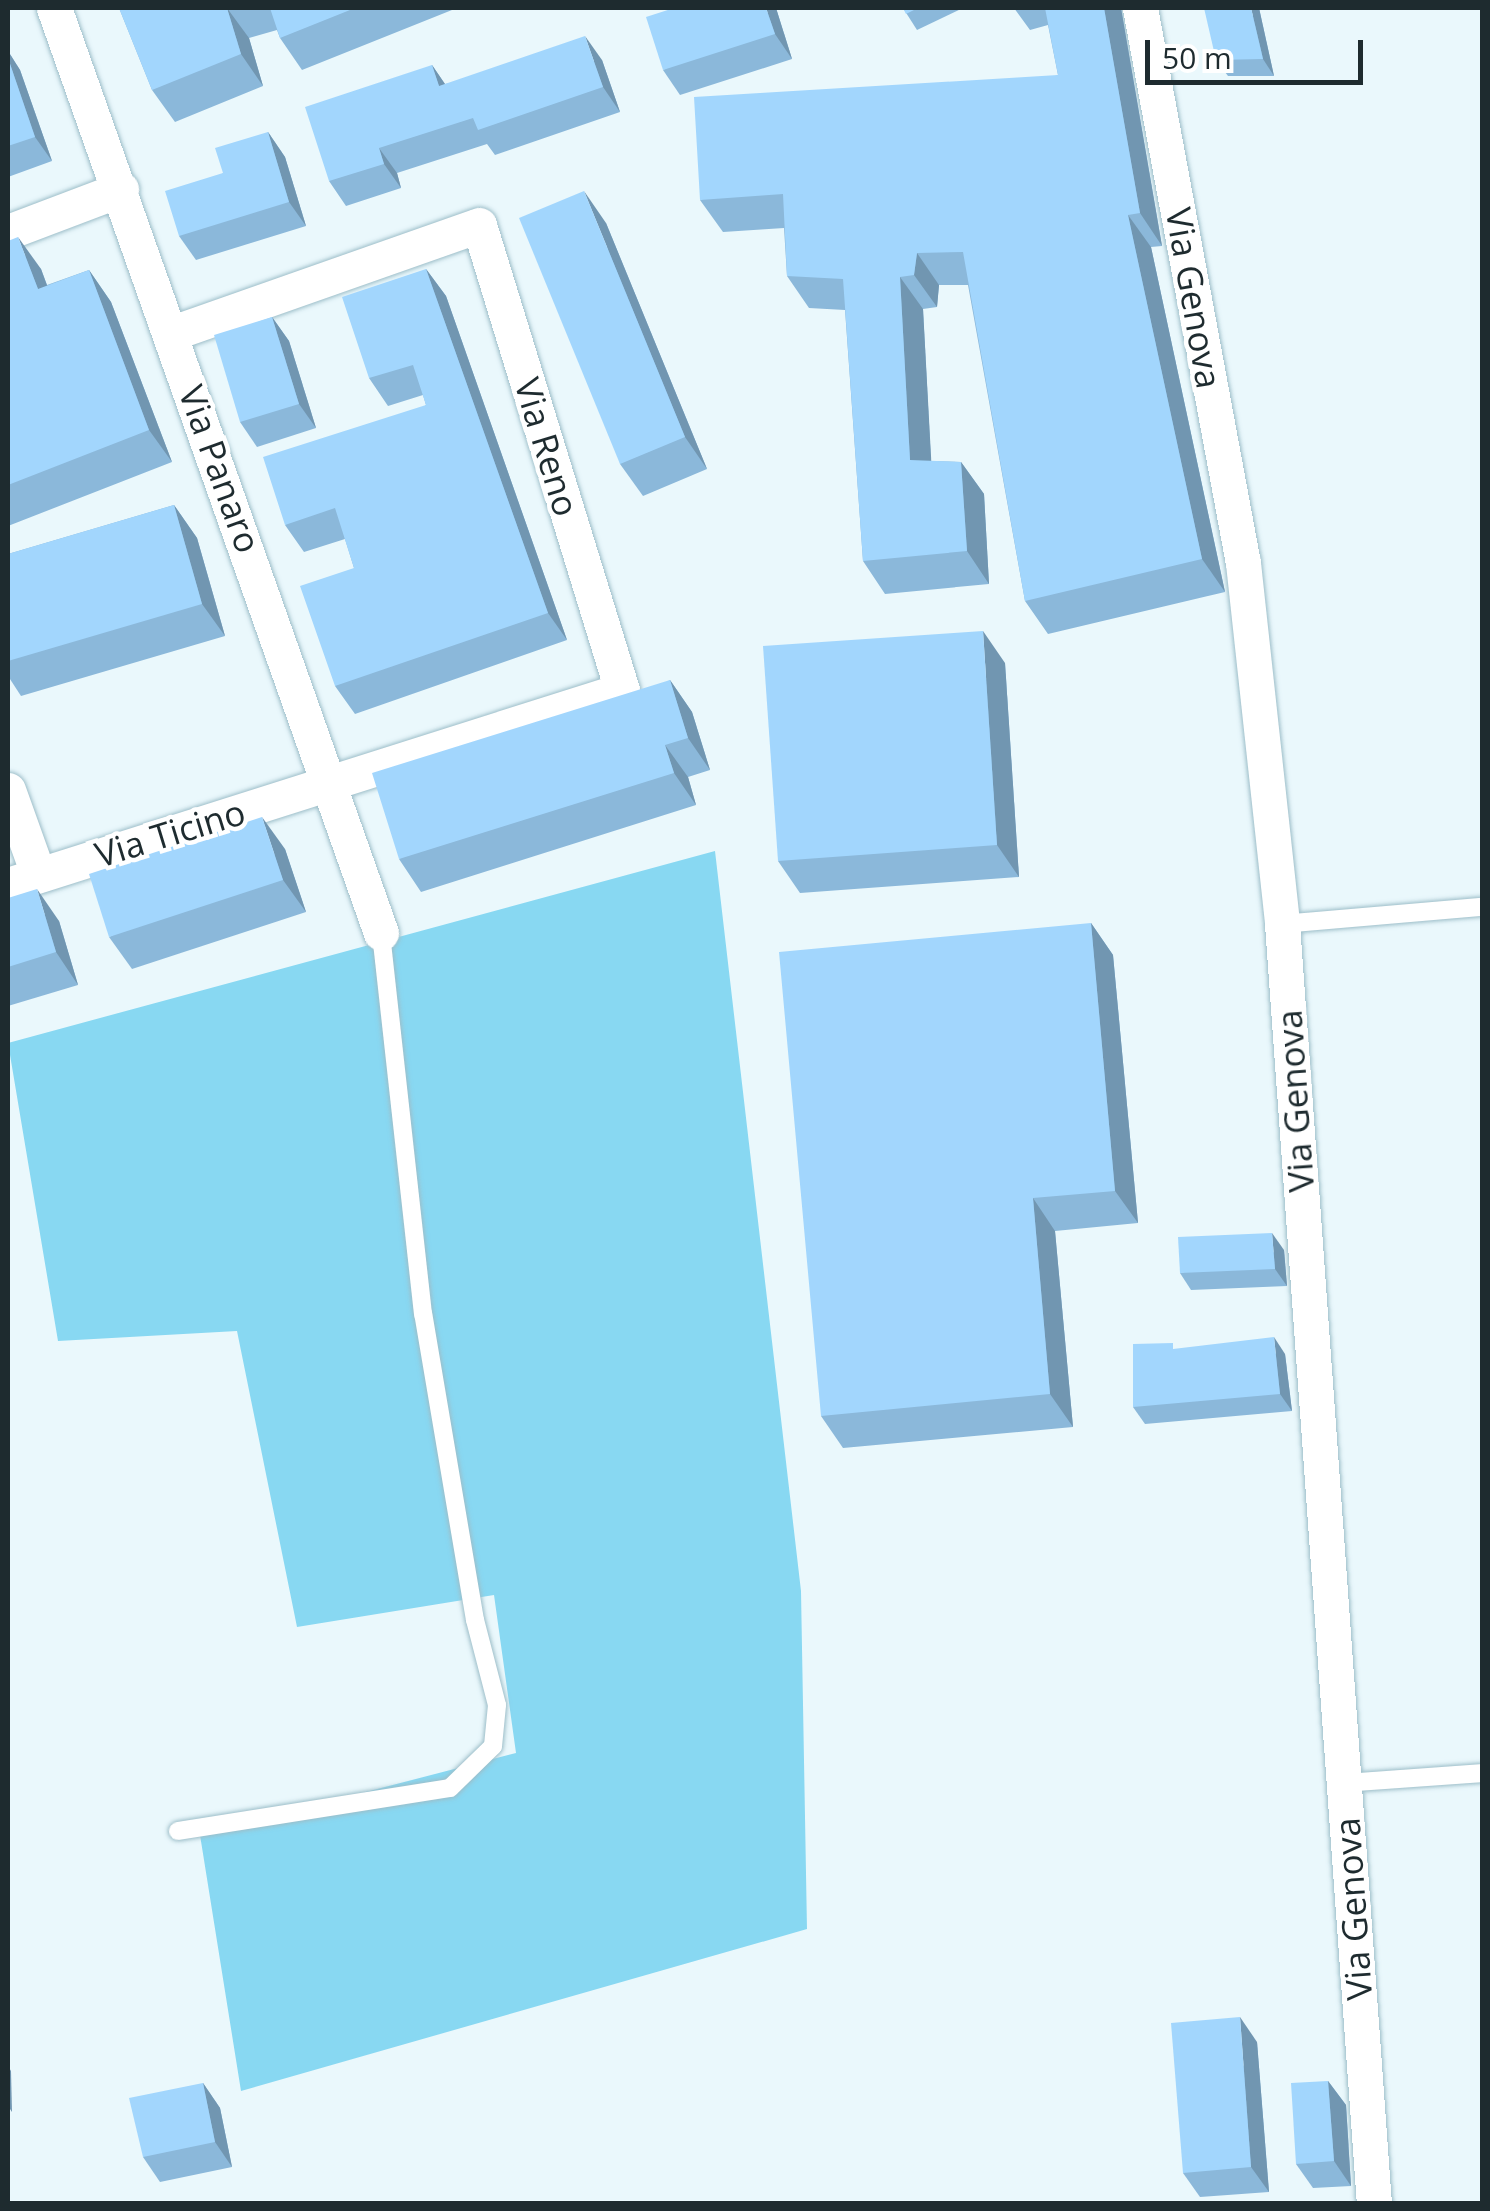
<!DOCTYPE html>
<style>
body{margin:0}
#map{position:relative;width:1490px;height:2211px;overflow:hidden;background:#eaf8fc;font-family:"Open Sans",sans-serif}
div>[style]{position:absolute}
.green>*{inset:0;background:#88d8f2}
.roads{filter:drop-shadow(0 0 2px #9dbec9) drop-shadow(0 0 2px #9dbec9)}
.service>*{height:18px;margin:-9px;padding:0 9px;transform-origin:9px;border-radius:9px;background:#fff}
.minor>*{height:35px;margin:-17.5px;padding:0 17.5px;transform-origin:17.5px;border-radius:17.5px;background:#fff}
.wall>*{inset:0;background:#8bb8da}
.shaded-wall>*{inset:0;background:#7196b1}
.building>*{inset:0;background:#a2d6fd}
span{translate:-50% -50%;white-space:nowrap;text-align:center;line-height:1.15;-webkit-text-stroke:9px #fff;paint-order:stroke}
.street-label{font-size:35px;color:#1e2b2f}
.frame{position:absolute;inset:0;border:10px solid #1e2b2f;pointer-events:none}
.scale{position:absolute;left:1145px;top:40px;width:218px;height:45px;box-sizing:border-box;border:5px solid #1e2b2f;border-top:0;padding-left:12px;font-size:30px;line-height:35px;white-space:nowrap;color:#1e2b2f;-webkit-text-stroke:8px #fff;paint-order:stroke}
</style>
<div id="map">
<div class="green">
<div style="clip-path:polygon(715px 851px,801px 1591px,807px 1929px,241px 2091px,200px 1835px,516px 1753px,494px 1595px,297px 1627px,237px 1331px,58px 1341px,8px 1043px)"></div>
</div>
<div class="roads">
<div class="service">
<div style="left:1282px;top:924px;width:201px;rotate:-4.9deg"></div>
<div style="left:1344px;top:1783px;width:138px;rotate:-4.1deg"></div>
<div style="left:178px;top:1831px;width:275px;rotate:-9deg"></div>
<div style="left:450px;top:1788px;width:60px;rotate:-44.3deg"></div>
<div style="left:493px;top:1746px;width:41px;rotate:-84.4deg"></div>
<div style="left:497px;top:1705px;width:88px;rotate:-104.5deg"></div>
<div style="left:475px;top:1620px;width:310px;rotate:-99.6deg"></div>
<div style="left:423px;top:1314px;width:383px;rotate:-96.3deg"></div>
</div>
<div class="minor">
<div style="left:54px;top:8px;width:981px;rotate:70.53deg"></div>
<div style="left:1140px;top:8px;width:564px;rotate:79.49deg"></div>
<div style="left:1243px;top:563px;width:363px;rotate:83.8deg"></div>
<div style="left:1282px;top:924px;width:1283px;rotate:85.89deg"></div>
<div style="left:8px;top:232px;width:121px;rotate:-20.8deg"></div>
<div style="left:8px;top:790px;width:89px;rotate:70.3deg"></div>
<div style="left:8px;top:885px;width:644px;rotate:-17.62deg"></div>
<div style="left:622px;top:690px;width:486px;rotate:-107.1deg"></div>
<div style="left:479px;top:225px;width:325px;rotate:160.6deg"></div>
</div>
</div>
<div class="wall">
<div style="clip-path:polygon(119px 8px,457px 8px,302px 70px,280px 38px,277px 30px,249px 38px,263px 86px,175px 122px,152px 90px)"></div>
<div style="clip-path:polygon(776px 8px,792px 59px,680px 95px,663px 70px)"></div>
<div style="clip-path:polygon(903px 8px,963px 8px,917px 30px)"></div>
<div style="clip-path:polygon(1014px 8px,1121px 8px,1162px 246px,1151px 247px,1225px 592px,1048px 634px,1025px 601px,968px 285px,939px 285px,937px 307px,923px 309px,931px 461px,961px 462px,984px 494px,989px 584px,885px 594px,863px 561px,845px 310px,809px 308px,787px 276px,784px 228px,723px 232px,700px 200px,1058px 75px,1048px 25px,1030px 30px)"></div>
<div style="clip-path:polygon(1259px 8px,1274px 76px,1228px 76px,1216px 60px)"></div>
<div style="clip-path:polygon(8px 51px,20px 70px,52px 161px,8px 177px)"></div>
<div style="clip-path:polygon(602px 60px,620px 112px,495px 155px,487px 144px,397px 173px,401px 188px,346px 206px,329px 181px,432px 65px,445px 84px)"></div>
<div style="clip-path:polygon(268px 132px,285px 157px,306px 226px,196px 260px,179px 236px,223px 173px)"></div>
<div style="clip-path:polygon(606px 223px,707px 469px,643px 496px,620px 464px)"></div>
<div style="clip-path:polygon(8px 241px,41px 269px,47px 285px,89px 270px,111px 302px,172px 462px,8px 526px)"></div>
<div style="clip-path:polygon(426px 269px,446px 296px,567px 640px,355px 714px,335px 686px,354px 568px,345px 539px,304px 552px,285px 525px,426px 405px,423px 395px,388px 406px,369px 378px)"></div>
<div style="clip-path:polygon(272px 317px,289px 341px,316px 428px,257px 447px,240px 422px)"></div>
<div style="clip-path:polygon(174px 505px,197px 538px,225px 636px,21px 696px,8px 676px,8px 554px)"></div>
<div style="clip-path:polygon(1005px 663px,1019px 877px,800px 893px,778px 861px)"></div>
<div style="clip-path:polygon(670px 680px,692px 712px,710px 770px,688px 777px,696px 805px,421px 892px,399px 859px)"></div>
<div style="clip-path:polygon(285px 849px,306px 912px,132px 969px,109px 937px)"></div>
<div style="clip-path:polygon(8px 898px,59px 921px,78px 985px,8px 1006px)"></div>
<div style="clip-path:polygon(1091px 923px,1113px 955px,1138px 1223px,1055px 1231px,1073px 1427px,843px 1448px,821px 1416px)"></div>
<div style="clip-path:polygon(1284px 1250px,1287px 1286px,1191px 1290px,1180px 1273px)"></div>
<div style="clip-path:polygon(1177px 1349px,1285px 1354px,1292px 1411px,1145px 1424px,1133px 1407px)"></div>
<div style="clip-path:polygon(1257px 2042px,1269px 2192px,1200px 2197px,1183px 2173px)"></div>
<div style="clip-path:polygon(1328px 2081px,1346px 2105px,1351px 2186px,1313px 2188px,1296px 2164px)"></div>
<div style="clip-path:polygon(203px 2083px,220px 2108px,232px 2167px,160px 2182px,143px 2157px)"></div>
</div>
<div class="shaded-wall">
<div style="clip-path:polygon(227px 8px,249px 38px,263px 86px,241px 54px)"></div>
<div style="clip-path:polygon(766px 8px,776px 8px,792px 59px,775px 34px)"></div>
<div style="clip-path:polygon(1104px 8px,1121px 8px,1162px 246px,1140px 213px)"></div>
<div style="clip-path:polygon(1251px 8px,1259px 8px,1274px 76px,1263px 59px)"></div>
<div style="clip-path:polygon(585px 36px,602px 60px,620px 112px,603px 87px)"></div>
<div style="clip-path:polygon(8px 51px,20px 70px,52px 161px,35px 137px,8px 58px)"></div>
<div style="clip-path:polygon(432px 65px,449px 90px,439px 86px)"></div>
<div style="clip-path:polygon(268px 132px,285px 157px,306px 226px,289px 202px)"></div>
<div style="clip-path:polygon(379px 148px,397px 173px,401px 188px,384px 164px)"></div>
<div style="clip-path:polygon(584px 191px,606px 223px,707px 469px,685px 437px)"></div>
<div style="clip-path:polygon(1128px 215px,1151px 247px,1225px 592px,1202px 559px)"></div>
<div style="clip-path:polygon(18px 237px,41px 269px,60px 321px,38px 289px)"></div>
<div style="clip-path:polygon(917px 253px,939px 285px,937px 307px,914px 275px)"></div>
<div style="clip-path:polygon(426px 269px,446px 296px,567px 640px,548px 613px)"></div>
<div style="clip-path:polygon(89px 270px,111px 302px,172px 462px,149px 430px)"></div>
<div style="clip-path:polygon(900px 277px,923px 309px,933px 493px,910px 460px)"></div>
<div style="clip-path:polygon(272px 317px,289px 341px,316px 428px,299px 404px)"></div>
<div style="clip-path:polygon(961px 462px,984px 494px,989px 584px,967px 551px)"></div>
<div style="clip-path:polygon(174px 505px,197px 538px,225px 636px,202px 604px)"></div>
<div style="clip-path:polygon(983px 631px,1005px 663px,1019px 877px,997px 845px)"></div>
<div style="clip-path:polygon(670px 680px,692px 712px,710px 770px,688px 738px)"></div>
<div style="clip-path:polygon(665px 745px,688px 777px,696px 805px,674px 773px)"></div>
<div style="clip-path:polygon(262px 817px,285px 849px,306px 912px,283px 880px)"></div>
<div style="clip-path:polygon(37px 889px,59px 921px,78px 985px,56px 952px)"></div>
<div style="clip-path:polygon(1091px 923px,1113px 955px,1138px 1223px,1115px 1191px)"></div>
<div style="clip-path:polygon(1033px 1198px,1055px 1231px,1073px 1427px,1050px 1394px)"></div>
<div style="clip-path:polygon(1272px 1233px,1284px 1250px,1287px 1286px,1275px 1269px)"></div>
<div style="clip-path:polygon(1274px 1337px,1285px 1354px,1292px 1411px,1280px 1394px)"></div>
<div style="clip-path:polygon(1240px 2017px,1257px 2042px,1269px 2192px,1251px 2167px)"></div>
<div style="clip-path:polygon(8px 2066px,11px 2071px,12px 2112px,8px 2106px)"></div>
<div style="clip-path:polygon(1328px 2081px,1346px 2105px,1351px 2186px,1334px 2161px)"></div>
<div style="clip-path:polygon(203px 2083px,220px 2108px,232px 2167px,215px 2142px)"></div>
</div>
<div class="building">
<div style="clip-path:polygon(119px 8px,227px 8px,241px 54px,152px 90px)"></div>
<div style="clip-path:polygon(270px 8px,355px 8px,280px 38px)"></div>
<div style="clip-path:polygon(674px 8px,766px 8px,775px 34px,663px 70px,646px 17px)"></div>
<div style="clip-path:polygon(903px 8px,918px 8px,906px 14px)"></div>
<div style="clip-path:polygon(1045px 8px,1104px 8px,1140px 213px,1128px 215px,1202px 559px,1025px 601px,963px 252px,917px 253px,914px 275px,900px 277px,910px 460px,961px 462px,967px 551px,863px 561px,843px 279px,787px 276px,783px 194px,700px 200px,694px 97px,1058px 75px)"></div>
<div style="clip-path:polygon(1204px 8px,1251px 8px,1263px 59px,1216px 60px)"></div>
<div style="clip-path:polygon(585px 36px,603px 87px,478px 130px,473px 118px,379px 148px,384px 164px,329px 181px,305px 107px,432px 65px,439px 86px)"></div>
<div style="clip-path:polygon(8px 58px,35px 137px,8px 146px)"></div>
<div style="clip-path:polygon(268px 132px,289px 202px,179px 236px,165px 191px,223px 173px,215px 148px)"></div>
<div style="clip-path:polygon(584px 191px,685px 437px,620px 464px,519px 218px)"></div>
<div style="clip-path:polygon(18px 237px,38px 289px,89px 270px,149px 430px,8px 485px,8px 241px)"></div>
<div style="clip-path:polygon(426px 269px,548px 613px,335px 686px,300px 586px,354px 568px,335px 508px,285px 525px,263px 457px,426px 405px,413px 365px,369px 378px,342px 297px)"></div>
<div style="clip-path:polygon(272px 317px,299px 404px,240px 422px,214px 335px)"></div>
<div style="clip-path:polygon(174px 505px,202px 604px,8px 661px,8px 554px)"></div>
<div style="clip-path:polygon(983px 631px,997px 845px,778px 861px,763px 646px)"></div>
<div style="clip-path:polygon(670px 680px,688px 738px,665px 745px,674px 773px,399px 859px,372px 773px)"></div>
<div style="clip-path:polygon(262px 817px,283px 880px,109px 937px,89px 874px)"></div>
<div style="clip-path:polygon(37px 889px,56px 952px,8px 967px,8px 898px)"></div>
<div style="clip-path:polygon(1091px 923px,1115px 1191px,1033px 1198px,1050px 1394px,821px 1416px,779px 952px)"></div>
<div style="clip-path:polygon(1272px 1233px,1275px 1269px,1180px 1273px,1178px 1237px)"></div>
<div style="clip-path:polygon(1274px 1337px,1280px 1394px,1133px 1407px,1133px 1344px,1173px 1343px,1173px 1349px)"></div>
<div style="clip-path:polygon(1240px 2017px,1251px 2167px,1183px 2173px,1171px 2023px)"></div>
<div style="clip-path:polygon(1328px 2081px,1334px 2161px,1296px 2164px,1291px 2083px)"></div>
<div style="clip-path:polygon(203px 2083px,215px 2142px,143px 2157px,129px 2098px)"></div>
</div>
<div class="street-label">
<span style="left:1194px;top:298px;rotate:80deg">Via Genova</span>
<span style="left:547px;top:447px;rotate:73deg">Via Reno</span>
<span style="left:220px;top:469px;rotate:70deg">Via Panaro</span>
<span style="left:170px;top:833px;rotate:-17deg">Via Ticino</span>
<span style="left:1295px;top:1101px;rotate:-94deg">Via Genova</span>
<span style="left:1353px;top:1909px;rotate:-94deg">Via Genova</span>
</div>
<div class="frame"></div>
<div class="scale">50 m</div>
</div>
